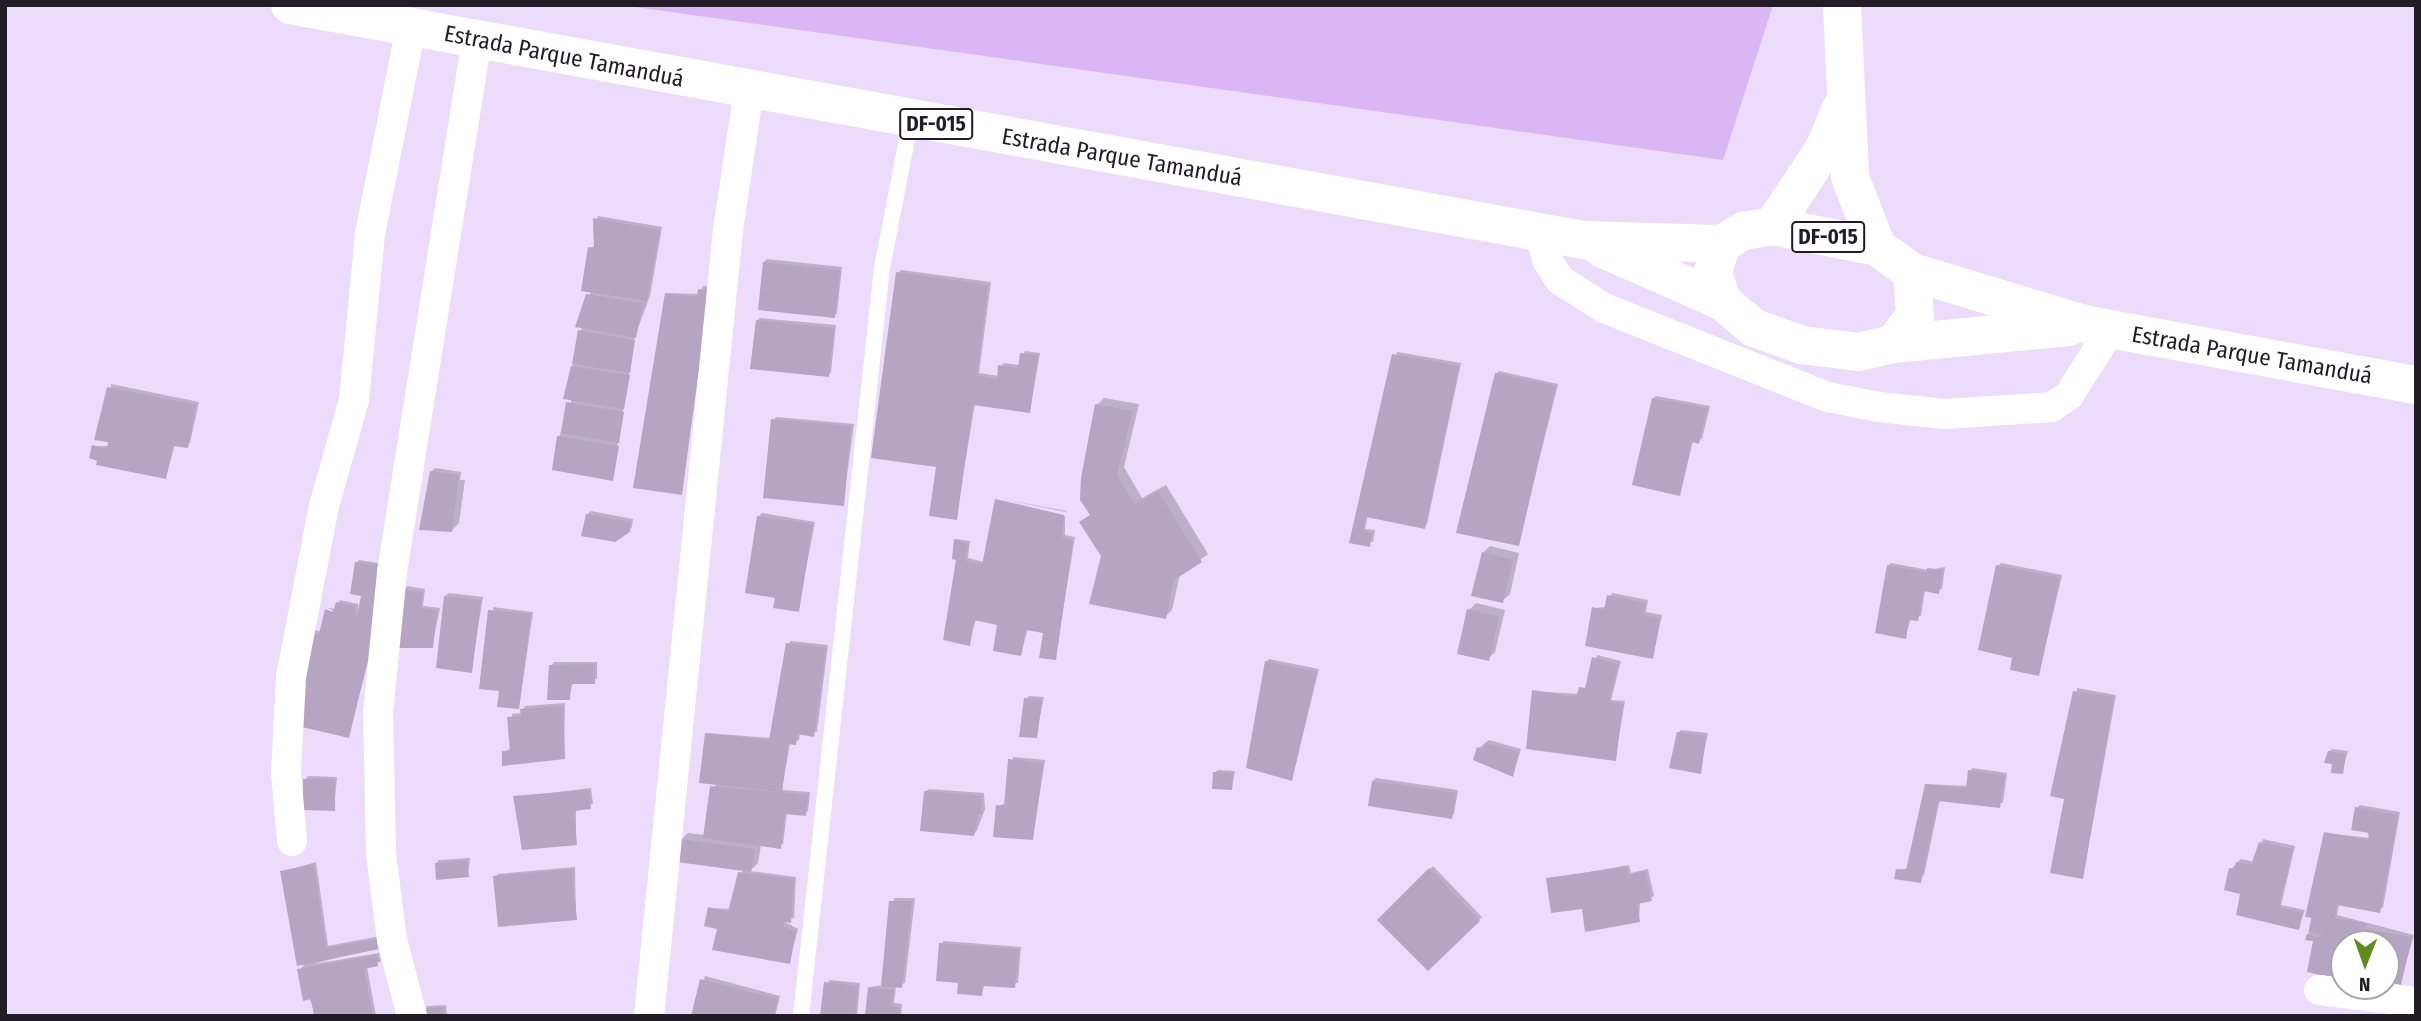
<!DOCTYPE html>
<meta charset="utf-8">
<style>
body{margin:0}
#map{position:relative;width:2421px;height:1021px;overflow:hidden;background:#ecdbfa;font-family:"Fira Sans Condensed",sans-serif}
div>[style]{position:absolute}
.green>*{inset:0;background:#dab7f4}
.shadow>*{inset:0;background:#0003}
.building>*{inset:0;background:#b5a5c2}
.service>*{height:16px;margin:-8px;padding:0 8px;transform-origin:8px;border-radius:8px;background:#fff}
.minor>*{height:30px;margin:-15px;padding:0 15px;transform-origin:15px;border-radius:15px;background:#fff}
.tertiary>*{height:38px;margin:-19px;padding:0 19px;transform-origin:19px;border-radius:19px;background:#fff}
.primary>*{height:38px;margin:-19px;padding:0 19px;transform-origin:19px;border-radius:19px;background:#fff}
span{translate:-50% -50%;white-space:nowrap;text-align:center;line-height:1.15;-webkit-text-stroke:6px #fff;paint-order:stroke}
.shield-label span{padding:2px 5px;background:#fff;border:2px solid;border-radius:5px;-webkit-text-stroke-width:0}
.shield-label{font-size:21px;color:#221c27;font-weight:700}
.street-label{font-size:23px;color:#221c27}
.frame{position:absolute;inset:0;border:7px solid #221c27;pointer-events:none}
.north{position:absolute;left:2330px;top:930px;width:70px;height:70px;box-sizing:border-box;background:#fff;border:2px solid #a7a4a9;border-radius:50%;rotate:181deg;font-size:19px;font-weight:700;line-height:28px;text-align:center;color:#221c27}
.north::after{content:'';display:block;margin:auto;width:24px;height:32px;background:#5e8c1e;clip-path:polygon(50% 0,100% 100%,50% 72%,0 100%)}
</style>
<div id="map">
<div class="green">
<div style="clip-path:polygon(621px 5px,1773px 5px,1723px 160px)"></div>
</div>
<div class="shadow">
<div style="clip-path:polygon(598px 216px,662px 227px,650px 296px,635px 336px,612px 479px,559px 437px,572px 399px,572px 367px,591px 290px,590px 248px,597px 245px,599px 233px,593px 232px)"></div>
<div style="clip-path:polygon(767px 259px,842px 267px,837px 313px,834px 316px,764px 262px)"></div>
<div style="clip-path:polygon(901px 270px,991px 282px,979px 373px,999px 376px,1003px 363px,1020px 365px,1025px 351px,1040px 353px,1030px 411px,975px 403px,956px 518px,938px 466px,898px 273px)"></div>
<div style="clip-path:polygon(703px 286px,710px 287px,710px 295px,681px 494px,667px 293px,699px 294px)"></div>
<div style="clip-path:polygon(760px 318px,836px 325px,831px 372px,828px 375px,757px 321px)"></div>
<div style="clip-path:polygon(1397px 352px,1461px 363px,1427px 524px,1424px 527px,1368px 515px,1365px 529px,1375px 530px,1373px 542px,1351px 541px)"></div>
<div style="clip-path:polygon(1499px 371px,1558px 384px,1518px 544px,1496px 374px)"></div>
<div style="clip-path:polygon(111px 384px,199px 402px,190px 443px,175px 444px,166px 477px,94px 446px,109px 446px)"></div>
<div style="clip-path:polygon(1656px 396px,1710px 406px,1702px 439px,1693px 441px,1680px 494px,1653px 399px)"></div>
<div style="clip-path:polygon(1104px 398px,1139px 404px,1124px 467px,1142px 498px,1166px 485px,1208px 554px,1180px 574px,1172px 610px,1165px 617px,1103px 556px,1082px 523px,1092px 513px,1097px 405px)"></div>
<div style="clip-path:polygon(776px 417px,854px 424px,843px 505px,773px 420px)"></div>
<div style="clip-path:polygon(435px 468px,461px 472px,460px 480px,465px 480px,459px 523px,452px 530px,432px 471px)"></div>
<div style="clip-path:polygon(998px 498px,1066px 511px,1066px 512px)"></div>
<div style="clip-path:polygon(996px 501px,1065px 516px,1065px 535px,1075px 537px,1055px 659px,1045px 631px,1028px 628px,1021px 654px,999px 624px,976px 619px,969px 644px,958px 559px,954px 558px,956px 539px,970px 541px,968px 558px,984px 562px)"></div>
<div style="clip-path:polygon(591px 511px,633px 519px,632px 527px,629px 531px,587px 515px)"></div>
<div style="clip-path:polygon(762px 513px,815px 522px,798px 610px,776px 597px,759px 516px)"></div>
<div style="clip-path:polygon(1490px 546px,1519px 553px,1510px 594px,1502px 601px,1483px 553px)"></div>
<div style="clip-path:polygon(359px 560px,385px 564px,380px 617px,348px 736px,291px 723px,315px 630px,321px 632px,342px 615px,328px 608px,336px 609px,340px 600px,358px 604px,359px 613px,364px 594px,356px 563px)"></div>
<div style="clip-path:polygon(1891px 563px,1928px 570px,1945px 567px,1942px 589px,1925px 590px,1921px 616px,1911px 618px,1905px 637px,1888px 566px)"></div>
<div style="clip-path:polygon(2001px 563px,2062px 575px,2039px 674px,2014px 656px,1998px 566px)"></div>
<div style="clip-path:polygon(407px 586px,425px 589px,423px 606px,440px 608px,432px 646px,404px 590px)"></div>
<div style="clip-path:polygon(449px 593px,483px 597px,471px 671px,445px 596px)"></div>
<div style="clip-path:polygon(1612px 593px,1648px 600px,1646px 612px,1662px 615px,1653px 657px,1594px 608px,1607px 607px)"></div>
<div style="clip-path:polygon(1476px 603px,1505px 610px,1495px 652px,1488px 659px,1469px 610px)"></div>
<div style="clip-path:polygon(493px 607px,533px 612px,519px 707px,501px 690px)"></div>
<div style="clip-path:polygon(790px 641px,828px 645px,817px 732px,800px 733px,799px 740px,790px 743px,782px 790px,810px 792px,808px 811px,787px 812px,783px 844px,761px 845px,758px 863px,750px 871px,796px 877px,794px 918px,781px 920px,798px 929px,789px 962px,719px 927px,710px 908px,731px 909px,743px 869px,681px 840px,688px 833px,705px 835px,716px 783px,707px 733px,771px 738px)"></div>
<div style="clip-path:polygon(1597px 655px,1621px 661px,1611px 700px,1625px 701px,1615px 759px,1533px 691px,1579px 694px,1588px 685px)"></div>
<div style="clip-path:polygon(1269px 659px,1319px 669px,1292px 779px,1266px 662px)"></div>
<div style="clip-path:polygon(554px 662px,597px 662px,597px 679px,573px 682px,569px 698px,551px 666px)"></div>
<div style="clip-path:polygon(2077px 688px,2116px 695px,2083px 877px,2066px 798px)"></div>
<div style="clip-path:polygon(1029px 696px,1044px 697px,1036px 737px,1026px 699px)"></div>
<div style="clip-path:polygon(565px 703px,564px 758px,504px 752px,511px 748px,512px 714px,522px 713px,525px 706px)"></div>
<div style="clip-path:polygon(1681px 730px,1708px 733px,1700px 772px,1678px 733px)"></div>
<div style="clip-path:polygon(1489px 740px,1521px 749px,1513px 775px,1479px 748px)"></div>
<div style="clip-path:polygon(2332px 749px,2348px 751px,2342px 772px,2329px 752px)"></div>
<div style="clip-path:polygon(1013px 757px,1045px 760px,1033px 838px,998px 806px,1006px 803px)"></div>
<div style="clip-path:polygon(1972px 768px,2007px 773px,2003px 803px,1940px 799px,1924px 875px,1920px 878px,1898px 870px,1909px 868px,1926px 784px,1968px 786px)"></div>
<div style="clip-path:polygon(1218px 770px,1235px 771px,1232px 788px,1214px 773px)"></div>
<div style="clip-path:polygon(308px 776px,337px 777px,334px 809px,305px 780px)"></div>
<div style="clip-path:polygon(1376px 778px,1458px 790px,1454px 814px,1451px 817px,1373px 781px)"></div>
<div style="clip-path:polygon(591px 788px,593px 804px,576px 809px,576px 843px,515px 797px)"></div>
<div style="clip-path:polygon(929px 789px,984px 793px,985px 809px,977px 830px,974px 834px,925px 792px)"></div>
<div style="clip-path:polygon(2360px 805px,2400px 812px,2383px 908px,2339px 904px,2337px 915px,2414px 935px,2400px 983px,2386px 981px,2386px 944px,2344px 944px,2344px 976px,2308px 935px,2326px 833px,2370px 838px,2357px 808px)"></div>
<div style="clip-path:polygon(2263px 839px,2295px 846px,2281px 905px,2305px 910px,2298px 928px,2242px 893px,2231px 869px,2241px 859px,2254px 862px)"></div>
<div style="clip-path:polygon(470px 858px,468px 875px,436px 864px,439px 860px)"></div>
<div style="clip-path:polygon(316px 862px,328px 946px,380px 936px,381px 945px,314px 964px,379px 953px,381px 961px,367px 967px,376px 1016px,316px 1016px,299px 970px,306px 963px,282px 872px)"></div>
<div style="clip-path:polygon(1629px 865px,1631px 873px,1648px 869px,1654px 896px,1640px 902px,1639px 920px,1584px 907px,1548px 879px)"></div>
<div style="clip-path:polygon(1433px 866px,1482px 917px,1428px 969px,1379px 920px)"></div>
<div style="clip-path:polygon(575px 867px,576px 918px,495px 877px,498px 874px)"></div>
<div style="clip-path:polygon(894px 898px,915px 898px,905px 983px,896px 986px,894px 1003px,902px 1004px,901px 1016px,865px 1016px,870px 987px,883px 985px)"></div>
<div style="clip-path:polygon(944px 941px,1021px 947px,1018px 983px,985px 984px,981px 994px,960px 981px,941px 944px)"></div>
<div style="clip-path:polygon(705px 976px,780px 996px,775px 1016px,692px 1016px)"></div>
<div style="clip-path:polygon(829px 980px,860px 983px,857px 1016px,822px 1016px)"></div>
<div style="clip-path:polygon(446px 1005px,447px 1016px,425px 1016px,427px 1006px)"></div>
</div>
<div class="building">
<div style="clip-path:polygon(593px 218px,660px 230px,647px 301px,581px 291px,588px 247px,594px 248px)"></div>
<div style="clip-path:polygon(763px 262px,840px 270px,835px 318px,758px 310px)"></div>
<div style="clip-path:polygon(896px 272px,988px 285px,977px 376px,997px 379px,998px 365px,1018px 368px,1020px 353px,1038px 355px,1030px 413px,973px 405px,957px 520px,929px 516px,936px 467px,871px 458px)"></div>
<div style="clip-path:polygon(698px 289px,708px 290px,708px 299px,682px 495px,633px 488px,665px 293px,697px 297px)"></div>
<div style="clip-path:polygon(586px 294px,643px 303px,636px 338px,575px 327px)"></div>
<div style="clip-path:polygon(756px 320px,834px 328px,829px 377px,750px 369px)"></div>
<div style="clip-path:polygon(578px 330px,635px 340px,630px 373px,572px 364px)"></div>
<div style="clip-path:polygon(1392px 354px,1459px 366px,1425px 529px,1366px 517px,1363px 531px,1372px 533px,1370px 547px,1349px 543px)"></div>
<div style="clip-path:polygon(571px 366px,630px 375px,624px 409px,563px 399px)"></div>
<div style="clip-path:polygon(1495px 373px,1556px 386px,1519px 546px,1456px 533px)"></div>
<div style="clip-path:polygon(107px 387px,196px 405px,188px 448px,173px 446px,166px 479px,96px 465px,97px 461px,89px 458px,92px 445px,107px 449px,108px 442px,94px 440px)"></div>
<div style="clip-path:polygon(1652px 398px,1707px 408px,1699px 444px,1692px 442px,1680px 496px,1632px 485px)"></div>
<div style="clip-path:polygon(566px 402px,624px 412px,619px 443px,561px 433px)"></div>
<div style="clip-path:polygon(1095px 404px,1133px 411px,1117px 475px,1135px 504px,1158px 491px,1202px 562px,1174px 580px,1166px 619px,1089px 604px,1101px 556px,1079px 522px,1090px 515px,1080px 500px,1081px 478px)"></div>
<div style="clip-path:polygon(771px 419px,851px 426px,844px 506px,763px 498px)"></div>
<div style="clip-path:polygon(557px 436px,619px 446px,613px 481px,552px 470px)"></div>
<div style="clip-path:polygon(430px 471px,459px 475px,452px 532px,419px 530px)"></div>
<div style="clip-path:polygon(995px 499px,1064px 515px,1062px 538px,1073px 540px,1056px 660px,1039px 658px,1043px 633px,1026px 630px,1021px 656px,993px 651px,997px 625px,974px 620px,970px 646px,943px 640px,956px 560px,952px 559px,954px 539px,968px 544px,965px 561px,982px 565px)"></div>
<div style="clip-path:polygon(586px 514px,630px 522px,630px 532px,615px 542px,581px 536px)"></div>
<div style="clip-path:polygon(757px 516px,813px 524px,799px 612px,773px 608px,775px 598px,745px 593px)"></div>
<div style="clip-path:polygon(1482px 552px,1513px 560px,1503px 603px,1471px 596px)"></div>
<div style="clip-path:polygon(355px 562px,383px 566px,377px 622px,349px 738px,289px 724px,310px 632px,319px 634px,325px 609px,333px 612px,336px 602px,355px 606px,357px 617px,361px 596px,350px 594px)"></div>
<div style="clip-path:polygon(1887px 565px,1926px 572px,1927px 568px,1943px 570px,1939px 594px,1923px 591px,1918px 621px,1909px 620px,1906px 639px,1875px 633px)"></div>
<div style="clip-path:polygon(1996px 565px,2060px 578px,2039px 676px,2010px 670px,2012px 658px,1978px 650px)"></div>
<div style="clip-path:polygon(402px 589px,423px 592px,421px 608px,437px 610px,433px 648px,395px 648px)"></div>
<div style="clip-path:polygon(1607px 595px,1646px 603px,1643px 615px,1660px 618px,1653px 659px,1585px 646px,1592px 607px,1604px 610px)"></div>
<div style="clip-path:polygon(444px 596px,481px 600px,472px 673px,436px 668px)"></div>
<div style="clip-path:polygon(1467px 609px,1499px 617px,1489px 661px,1457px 654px)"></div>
<div style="clip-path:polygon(488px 610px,531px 614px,519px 709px,497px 707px,499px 691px,479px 689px)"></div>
<div style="clip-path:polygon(786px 643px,826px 648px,814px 737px,797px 734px,796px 745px,788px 744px,782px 792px,699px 783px,705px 733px,769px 740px)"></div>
<div style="clip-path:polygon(1592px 657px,1618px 664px,1609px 702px,1623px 704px,1616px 761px,1526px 749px,1532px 690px,1576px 697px,1579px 687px,1585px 688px)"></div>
<div style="clip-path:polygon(1265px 661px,1317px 672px,1292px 781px,1246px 768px)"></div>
<div style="clip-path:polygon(595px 664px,595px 684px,571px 684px,570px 700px,547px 700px,549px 665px)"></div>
<div style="clip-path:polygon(2073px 691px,2114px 697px,2083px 879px,2050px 873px,2064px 799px,2050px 796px)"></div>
<div style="clip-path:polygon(1024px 698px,1042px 700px,1037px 738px,1019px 737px)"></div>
<div style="clip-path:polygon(563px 706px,565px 759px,502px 766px,502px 751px,510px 751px,507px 717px,521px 716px,520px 709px)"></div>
<div style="clip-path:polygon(1677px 732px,1706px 736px,1701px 774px,1669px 768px)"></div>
<div style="clip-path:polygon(1485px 743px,1519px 752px,1513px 777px,1473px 760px,1477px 747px,1482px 749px)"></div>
<div style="clip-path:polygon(2328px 751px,2346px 754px,2343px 774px,2331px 773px,2332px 764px,2324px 763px)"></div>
<div style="clip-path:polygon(1008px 759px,1043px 763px,1033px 840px,993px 837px,996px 805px,1004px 806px)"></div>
<div style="clip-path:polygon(1968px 770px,2005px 775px,2000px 808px,1938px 801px,1921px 883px,1894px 879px,1896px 869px,1906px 870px,1925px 784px,1966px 788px)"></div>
<div style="clip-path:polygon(1213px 772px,1233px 773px,1232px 790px,1212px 789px)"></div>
<div style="clip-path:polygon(303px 779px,335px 779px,335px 811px,303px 810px)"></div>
<div style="clip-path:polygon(1372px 781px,1456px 793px,1452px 819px,1368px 806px)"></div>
<div style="clip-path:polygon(710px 786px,808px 795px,806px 816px,785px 814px,781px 849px,703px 838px)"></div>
<div style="clip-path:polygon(589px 790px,591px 809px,574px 811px,577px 845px,522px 850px,513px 796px)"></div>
<div style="clip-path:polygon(924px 791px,981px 796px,982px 814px,978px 814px,974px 836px,920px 831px)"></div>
<div style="clip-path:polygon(2355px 807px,2398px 815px,2392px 849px,2380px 913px,2337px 905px,2335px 918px,2366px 923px,2365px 929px,2412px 937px,2401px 985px,2386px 982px,2386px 944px,2344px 944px,2344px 980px,2307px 972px,2313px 941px,2305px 940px,2307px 934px,2320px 938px,2321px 934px,2309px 932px,2312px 918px,2305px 917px,2324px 832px,2368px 840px,2369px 833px,2351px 830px)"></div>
<div style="clip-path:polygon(679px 839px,755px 849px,751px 872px,677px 862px)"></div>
<div style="clip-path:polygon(2259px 842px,2293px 849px,2279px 907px,2303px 913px,2299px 930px,2236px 915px,2240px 894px,2224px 890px,2229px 868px,2234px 869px,2236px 862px,2251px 865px)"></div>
<div style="clip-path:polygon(467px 860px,469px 877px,436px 880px,435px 863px)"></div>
<div style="clip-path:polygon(314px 864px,326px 948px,377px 939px,379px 949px,297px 966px,280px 871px)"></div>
<div style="clip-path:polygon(1626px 867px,1628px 875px,1645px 871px,1652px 901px,1637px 904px,1640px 922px,1585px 932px,1582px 909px,1551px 913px,1546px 878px)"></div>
<div style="clip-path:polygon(1429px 868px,1480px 921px,1428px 971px,1377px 920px)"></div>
<div style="clip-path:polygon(572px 869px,577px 920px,498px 927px,493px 876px)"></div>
<div style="clip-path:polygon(738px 872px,794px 879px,791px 923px,784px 922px,783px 926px,796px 932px,790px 964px,712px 950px,717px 929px,704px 926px,708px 907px,728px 912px)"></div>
<div style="clip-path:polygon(889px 901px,912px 901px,902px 988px,881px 986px)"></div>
<div style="clip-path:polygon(939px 943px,1019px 949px,1015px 988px,983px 986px,982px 996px,957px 994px,958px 983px,936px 981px)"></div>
<div style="clip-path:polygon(377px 955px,378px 966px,364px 969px,373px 1016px,314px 1016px,311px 999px,303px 1001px,297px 969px)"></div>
<div style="clip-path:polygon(700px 979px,778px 999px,774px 1016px,691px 1016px)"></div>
<div style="clip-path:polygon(824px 982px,858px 986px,855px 1016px,820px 1016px)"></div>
<div style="clip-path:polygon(868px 987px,894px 990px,892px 1006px,900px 1007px,899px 1016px,865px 1016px)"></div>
<div style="clip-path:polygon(443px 1007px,444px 1016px,423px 1016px,422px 1009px)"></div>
</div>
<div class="service">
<div style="left:801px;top:1016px;width:752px;rotate:-83.82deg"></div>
<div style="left:882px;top:268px;width:152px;rotate:-79deg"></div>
</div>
<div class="minor">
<div style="left:1540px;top:233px;width:28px;rotate:75deg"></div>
<div style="left:1547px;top:260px;width:24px;rotate:57deg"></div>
<div style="left:1560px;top:280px;width:52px;rotate:32.5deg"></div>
<div style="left:1604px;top:308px;width:241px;rotate:21.7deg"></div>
<div style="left:1828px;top:397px;width:52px;rotate:11.1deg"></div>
<div style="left:1879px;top:407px;width:66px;rotate:6.1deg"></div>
<div style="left:1945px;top:414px;width:107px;rotate:-3.7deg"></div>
<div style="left:2052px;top:407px;width:21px;rotate:-35deg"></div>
<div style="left:2069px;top:395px;width:78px;rotate:-57.5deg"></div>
<div style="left:292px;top:841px;width:68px;rotate:-95deg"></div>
<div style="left:286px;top:773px;width:96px;rotate:-87deg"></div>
<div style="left:291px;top:677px;width:174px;rotate:-79.1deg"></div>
<div style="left:324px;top:506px;width:110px;rotate:-74.2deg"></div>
<div style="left:354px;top:400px;width:167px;rotate:-84.5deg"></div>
<div style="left:370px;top:234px;width:211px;rotate:-78.8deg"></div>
<div style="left:2319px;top:990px;width:98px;rotate:7.1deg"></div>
<div style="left:412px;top:1016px;width:79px;rotate:-104.7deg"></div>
<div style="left:392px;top:940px;width:88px;rotate:-97.2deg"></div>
<div style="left:381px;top:853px;width:140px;rotate:-91.2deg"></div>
<div style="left:378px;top:713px;width:142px;rotate:-84.3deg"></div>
<div style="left:392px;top:572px;width:540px;rotate:-80.94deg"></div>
<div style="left:649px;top:1016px;width:790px;rotate:-84.26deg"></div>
<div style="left:728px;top:230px;width:142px;rotate:-81.5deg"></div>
</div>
<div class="tertiary">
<div style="left:1842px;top:5px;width:172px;rotate:87.3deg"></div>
<div style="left:1850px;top:177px;width:75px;rotate:68.9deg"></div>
<div style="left:1773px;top:226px;width:95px;rotate:-56.6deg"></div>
<div style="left:1825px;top:147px;width:42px;rotate:-67.7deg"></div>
</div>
<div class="primary">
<div style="left:290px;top:5px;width:1314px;rotate:10.3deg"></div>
<div style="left:1583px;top:240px;width:139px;rotate:1.6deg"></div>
<div style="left:1773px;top:226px;width:106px;rotate:11.4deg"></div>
<div style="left:1877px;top:247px;width:43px;rotate:35.5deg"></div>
<div style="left:1912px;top:272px;width:44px;rotate:86.1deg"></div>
<div style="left:1915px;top:316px;width:36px;rotate:128deg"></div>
<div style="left:1893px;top:344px;width:36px;rotate:167deg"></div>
<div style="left:1858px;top:352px;width:56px;rotate:-172.9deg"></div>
<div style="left:1802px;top:345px;width:51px;rotate:-160.5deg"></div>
<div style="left:1754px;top:328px;width:42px;rotate:-139.8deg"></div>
<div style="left:1722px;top:301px;width:31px;rotate:-107deg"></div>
<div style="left:1713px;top:271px;width:28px;rotate:-72deg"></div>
<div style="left:1722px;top:244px;width:25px;rotate:-32deg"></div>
<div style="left:1743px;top:231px;width:30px;rotate:-9deg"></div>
<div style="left:1601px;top:248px;width:132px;rotate:23.7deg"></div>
<div style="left:1912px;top:272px;width:184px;rotate:16.8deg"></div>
<div style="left:2088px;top:325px;width:333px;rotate:10.4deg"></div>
<div style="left:1893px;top:344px;width:177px;rotate:-5.5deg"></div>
</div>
<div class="shield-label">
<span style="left:936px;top:124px">DF-015</span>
<span style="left:1828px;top:237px">DF-015</span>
</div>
<div class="street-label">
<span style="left:564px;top:56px;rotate:11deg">Estrada Parque Tamanduá</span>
<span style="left:1122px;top:157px;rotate:10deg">Estrada Parque Tamanduá</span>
<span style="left:2252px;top:355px;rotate:10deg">Estrada Parque Tamanduá</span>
</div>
<div class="frame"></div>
<div class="north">N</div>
</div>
